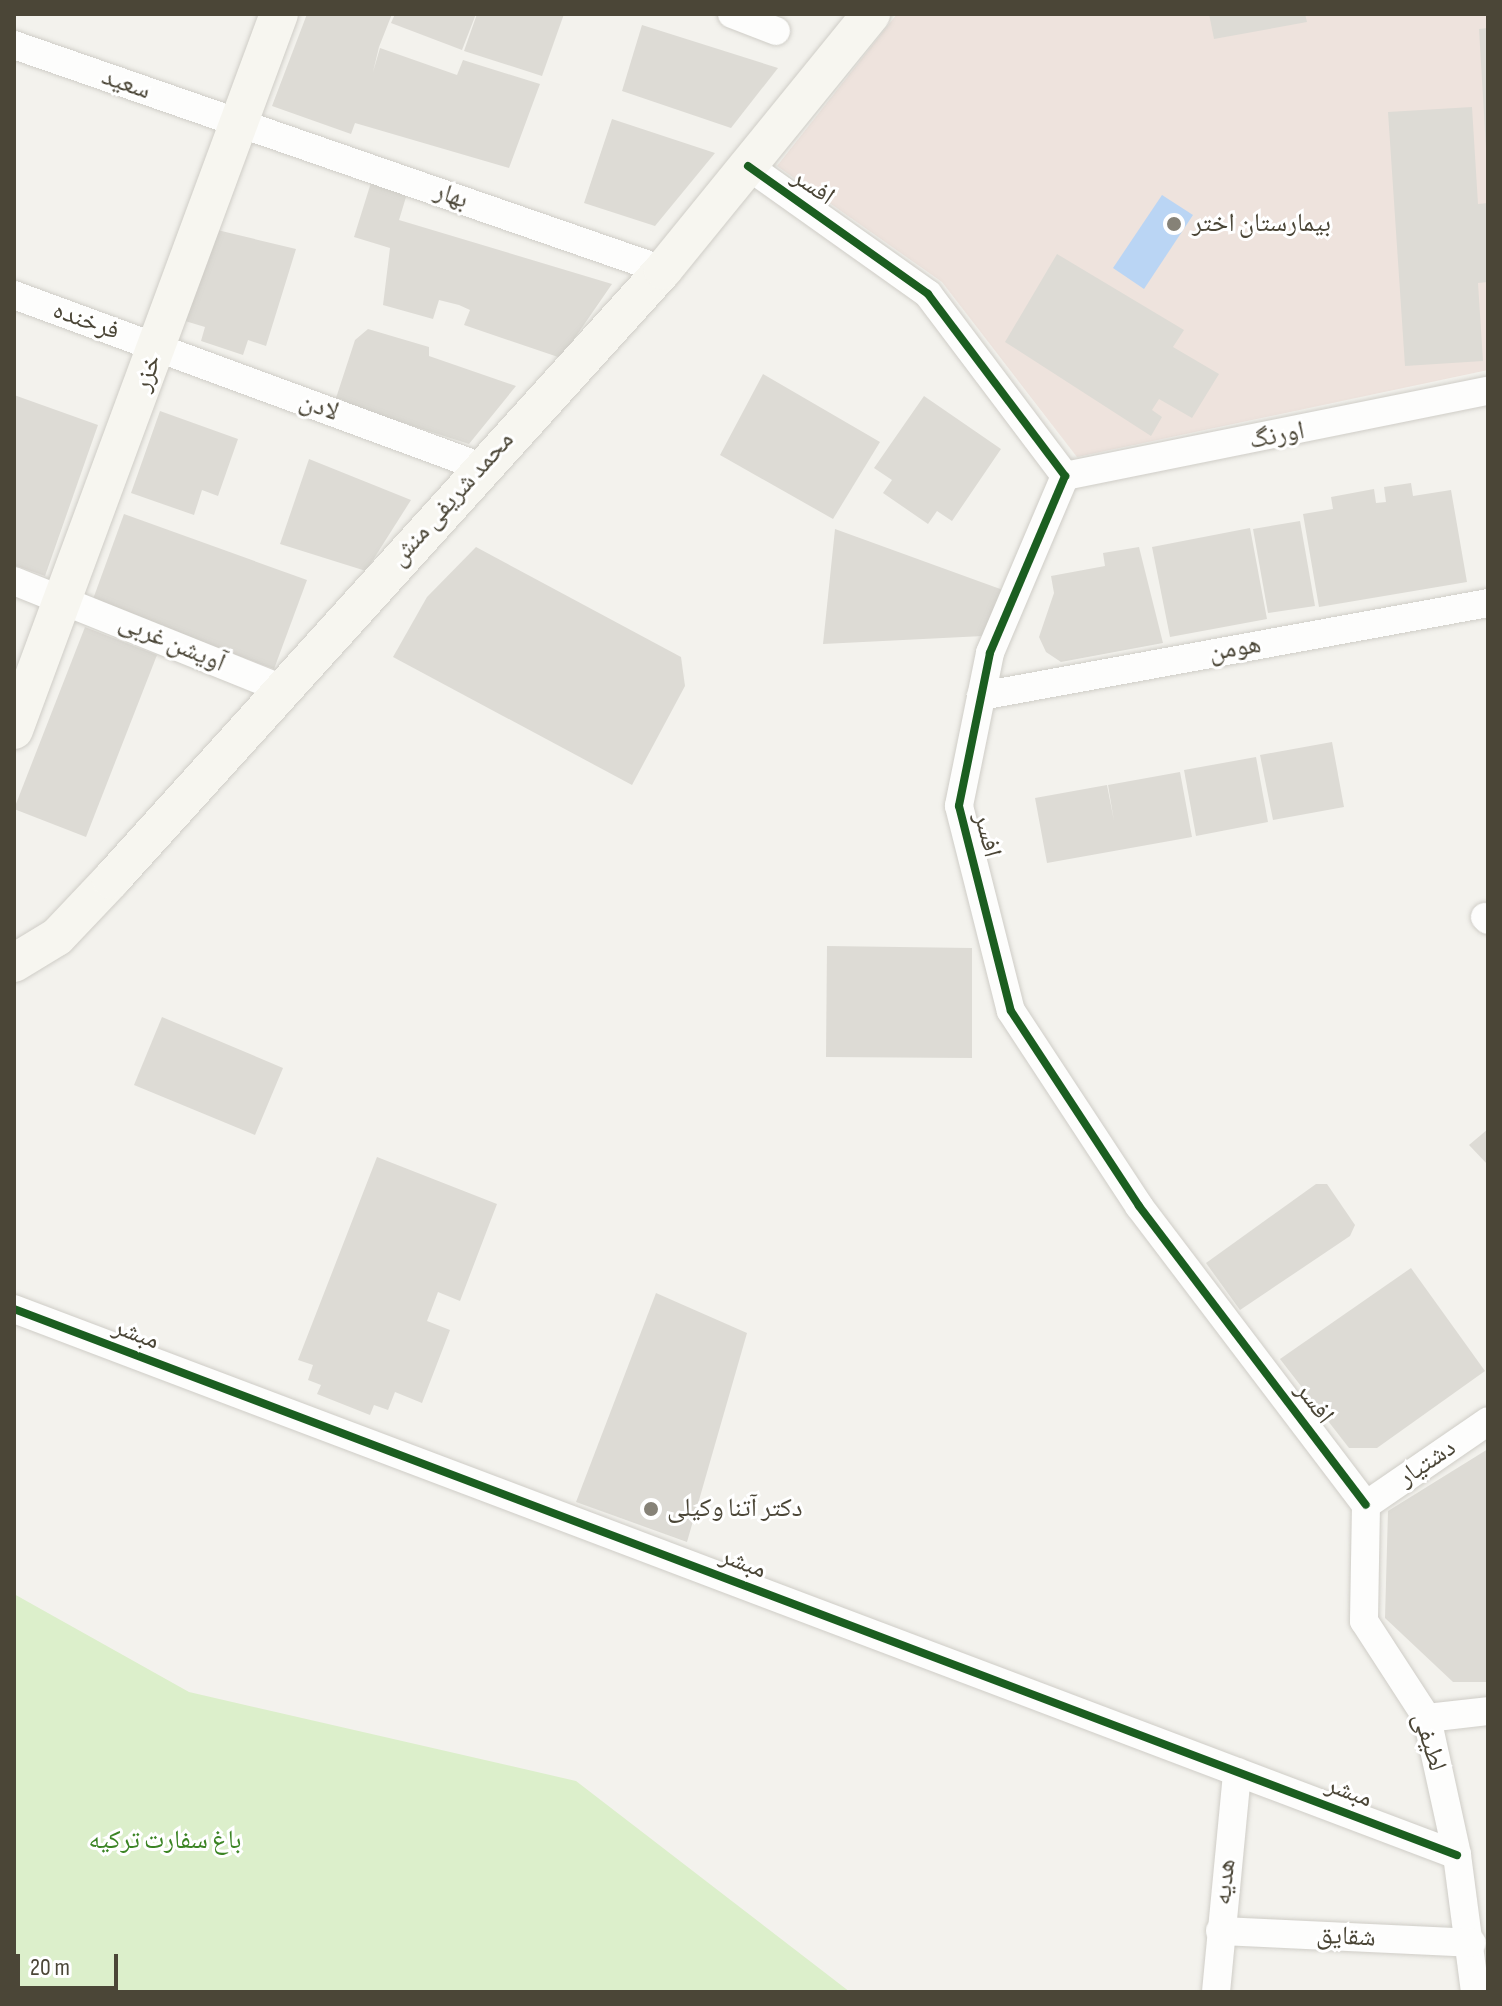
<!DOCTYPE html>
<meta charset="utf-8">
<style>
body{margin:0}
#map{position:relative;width:1502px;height:2006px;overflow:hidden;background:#f3f2ed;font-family:"Sofia Sans Condensed","Noto Naskh Arabic",sans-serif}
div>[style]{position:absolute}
.medical>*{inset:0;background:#eee3dd}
.green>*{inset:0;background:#dcefcb}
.water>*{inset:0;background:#bad5f4}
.building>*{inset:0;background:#dddbd5}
.roads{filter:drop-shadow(0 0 2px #cfcdc7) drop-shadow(0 0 2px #cfcdc7)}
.street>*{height:28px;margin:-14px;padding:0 14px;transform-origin:14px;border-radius:14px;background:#fdfdfc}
.secondary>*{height:38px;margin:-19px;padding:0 19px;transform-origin:19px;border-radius:19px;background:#f7f6f0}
.cycleway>*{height:8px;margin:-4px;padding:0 4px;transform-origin:4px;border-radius:4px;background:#1b5e20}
.dots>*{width:22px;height:22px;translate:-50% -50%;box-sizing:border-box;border:4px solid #fff;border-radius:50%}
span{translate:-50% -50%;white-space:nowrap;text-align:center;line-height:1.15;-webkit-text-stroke:6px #fff;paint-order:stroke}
.street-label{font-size:26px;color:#4b4637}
.poi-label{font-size:26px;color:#4b4637}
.left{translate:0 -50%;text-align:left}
.park-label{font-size:26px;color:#3b8424}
.frame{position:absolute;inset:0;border:16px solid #4b4637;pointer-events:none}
.scale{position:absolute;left:16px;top:1954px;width:102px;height:36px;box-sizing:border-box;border:4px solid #4b4637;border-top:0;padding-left:10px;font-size:24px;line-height:28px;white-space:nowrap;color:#4b4637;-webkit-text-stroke:6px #fff;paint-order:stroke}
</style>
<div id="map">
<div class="medical">
<div style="clip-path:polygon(897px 14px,1488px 14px,1488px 370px,1077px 457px,942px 282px,777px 166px)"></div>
</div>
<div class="green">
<div style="clip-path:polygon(14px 1594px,189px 1692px,576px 1781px,850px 1992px,14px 1992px)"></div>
</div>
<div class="water">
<div style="clip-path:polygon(1162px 195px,1193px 215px,1144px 289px,1113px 268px)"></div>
</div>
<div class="building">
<div style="clip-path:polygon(307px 14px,392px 14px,379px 47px,373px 72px,380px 48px,457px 75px,463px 60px,540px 84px,509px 168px,355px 123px,351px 134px,272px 106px)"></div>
<div style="clip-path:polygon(395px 14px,476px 14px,462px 50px,391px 23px)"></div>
<div style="clip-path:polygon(477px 14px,564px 14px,542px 76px,464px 51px)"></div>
<div style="clip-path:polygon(1209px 14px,1305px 14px,1307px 22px,1214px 39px)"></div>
<div style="clip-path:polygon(642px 25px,778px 68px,731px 128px,622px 91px)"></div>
<div style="clip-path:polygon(1488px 28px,1488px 148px,1486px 148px,1479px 29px)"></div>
<div style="clip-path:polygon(1472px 107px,1478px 204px,1488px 203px,1488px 282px,1478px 283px,1483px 361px,1405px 366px,1388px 112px)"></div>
<div style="clip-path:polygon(612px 119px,715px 153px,655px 226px,584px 203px)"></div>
<div style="clip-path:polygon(374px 173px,410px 184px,399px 220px,612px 284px,561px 358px,464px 325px,470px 310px,459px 305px,439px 300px,433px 319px,383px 305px,390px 248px,354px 237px)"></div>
<div style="clip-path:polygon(213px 229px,296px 249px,266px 346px,248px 340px,243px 355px,201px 341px,205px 327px,185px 321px)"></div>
<div style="clip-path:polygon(1057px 254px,1184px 330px,1173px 347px,1219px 374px,1192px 418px,1159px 399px,1152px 410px,1162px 417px,1151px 436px,1005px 342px)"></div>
<div style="clip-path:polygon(368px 329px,429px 347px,429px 356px,516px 386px,469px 444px,335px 401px,355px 340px)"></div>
<div style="clip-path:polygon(763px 374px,880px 442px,833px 519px,720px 455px)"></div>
<div style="clip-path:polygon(14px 395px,98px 425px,45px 576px,14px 565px)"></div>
<div style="clip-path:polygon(924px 396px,1001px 449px,952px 521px,937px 511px,928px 524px,883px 493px,892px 480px,874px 468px)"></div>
<div style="clip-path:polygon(160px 411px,238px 439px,218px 496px,202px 490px,194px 515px,131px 493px)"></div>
<div style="clip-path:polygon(309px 459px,411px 500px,366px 571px,280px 544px)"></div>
<div style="clip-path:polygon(1411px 483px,1413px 496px,1451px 490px,1467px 582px,1319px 607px,1303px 514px,1333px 509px,1331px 497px,1374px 489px,1376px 503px,1386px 502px,1384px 487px)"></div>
<div style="clip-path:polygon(124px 514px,307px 580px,274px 669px,92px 602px)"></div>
<div style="clip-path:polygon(1300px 521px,1315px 606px,1268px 613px,1253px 529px)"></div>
<div style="clip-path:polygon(1250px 528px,1267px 619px,1170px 637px,1152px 547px)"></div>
<div style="clip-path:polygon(835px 529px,1003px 590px,983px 636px,823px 644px)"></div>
<div style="clip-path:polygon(476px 547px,681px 657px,685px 686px,632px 785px,393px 657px,427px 597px)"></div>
<div style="clip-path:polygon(1139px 547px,1163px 643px,1061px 662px,1046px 652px,1039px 637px,1054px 593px,1051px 576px,1105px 566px,1103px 553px)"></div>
<div style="clip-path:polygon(85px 627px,157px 655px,86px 837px,14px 809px)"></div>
<div style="clip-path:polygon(1332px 742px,1344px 807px,1273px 820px,1260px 755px)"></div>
<div style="clip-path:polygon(1256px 757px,1268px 822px,1196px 836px,1184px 770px)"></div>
<div style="clip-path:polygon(1180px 772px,1192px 837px,1047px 863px,1035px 798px,1107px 785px,1114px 821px,1108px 785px)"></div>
<div style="clip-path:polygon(827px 946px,972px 948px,972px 1058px,826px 1057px)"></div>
<div style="clip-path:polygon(162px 1017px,283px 1068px,255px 1135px,134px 1085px)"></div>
<div style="clip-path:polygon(1488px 1129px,1488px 1165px,1469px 1145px)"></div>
<div style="clip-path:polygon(377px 1157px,497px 1204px,460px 1301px,438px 1292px,427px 1321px,450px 1330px,422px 1403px,395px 1392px,388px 1410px,374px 1405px,370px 1415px,317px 1394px,321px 1385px,308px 1380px,313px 1365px,298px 1360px)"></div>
<div style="clip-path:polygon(1316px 1184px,1327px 1184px,1355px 1225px,1350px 1236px,1240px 1310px,1206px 1263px)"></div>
<div style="clip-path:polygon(1411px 1268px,1485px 1371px,1377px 1448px,1349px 1448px,1280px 1359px)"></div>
<div style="clip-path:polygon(656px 1293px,747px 1333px,687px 1542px,576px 1502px)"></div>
<div style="clip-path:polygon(1488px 1449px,1488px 1682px,1453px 1682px,1385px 1618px,1388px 1511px)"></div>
</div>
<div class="roads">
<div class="street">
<div style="left:732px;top:14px;width:47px;rotate:21.1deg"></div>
<div style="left:14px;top:45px;width:687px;rotate:19.12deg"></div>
<div style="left:748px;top:166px;width:221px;rotate:35.4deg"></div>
<div style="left:928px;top:294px;width:228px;rotate:53deg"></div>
<div style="left:1065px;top:476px;width:192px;rotate:113deg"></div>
<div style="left:990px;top:653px;width:156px;rotate:101.5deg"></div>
<div style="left:959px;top:806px;width:211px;rotate:75.8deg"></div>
<div style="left:1011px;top:1011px;width:233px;rotate:56.7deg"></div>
<div style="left:1139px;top:1206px;width:375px;rotate:52.8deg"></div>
<div style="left:14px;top:295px;width:496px;rotate:20.2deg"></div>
<div style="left:1065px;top:476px;width:431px;rotate:-11.4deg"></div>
<div style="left:14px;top:581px;width:289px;rotate:21.9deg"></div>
<div style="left:981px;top:696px;width:515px;rotate:-10.39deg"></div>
<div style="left:1485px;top:917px;width:4px;rotate:45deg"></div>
<div style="left:14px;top:1309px;width:1543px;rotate:20.73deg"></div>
<div style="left:1366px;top:1505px;width:116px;rotate:91deg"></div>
<div style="left:1364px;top:1621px;width:116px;rotate:57deg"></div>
<div style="left:1427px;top:1718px;width:140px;rotate:77.6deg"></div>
<div style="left:1457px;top:1855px;width:138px;rotate:82.5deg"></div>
<div style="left:1366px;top:1505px;width:148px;rotate:-34.5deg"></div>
<div style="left:1427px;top:1718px;width:61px;rotate:-6.5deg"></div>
<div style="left:1220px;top:1931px;width:252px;rotate:2.7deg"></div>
<div style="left:1216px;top:1992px;width:221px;rotate:-84.5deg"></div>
</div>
<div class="secondary">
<div style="left:14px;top:730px;width:763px;rotate:-69.69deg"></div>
<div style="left:14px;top:963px;width:50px;rotate:-31.2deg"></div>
<div style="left:57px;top:937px;width:79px;rotate:-46.5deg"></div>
<div style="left:111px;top:880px;width:823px;rotate:-47.86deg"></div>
<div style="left:663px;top:270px;width:330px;rotate:-50.9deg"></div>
</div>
</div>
<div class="cycleway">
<div style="left:748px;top:166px;width:221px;rotate:35.4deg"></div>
<div style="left:928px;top:294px;width:228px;rotate:53deg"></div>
<div style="left:1065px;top:476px;width:192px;rotate:113deg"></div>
<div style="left:990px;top:653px;width:156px;rotate:101.5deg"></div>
<div style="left:959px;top:806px;width:211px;rotate:75.8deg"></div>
<div style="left:1011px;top:1011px;width:233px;rotate:56.7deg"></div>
<div style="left:1139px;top:1206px;width:375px;rotate:52.8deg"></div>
<div style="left:14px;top:1309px;width:1543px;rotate:20.73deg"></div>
</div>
<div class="dots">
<div style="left:1174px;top:224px;background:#868277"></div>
<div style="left:651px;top:1509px;background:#868277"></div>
</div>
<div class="street-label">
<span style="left:126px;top:84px;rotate:19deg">سعید</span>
<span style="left:813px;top:187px;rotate:35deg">افسر</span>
<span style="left:451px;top:196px;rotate:19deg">بهار</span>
<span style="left:86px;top:321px;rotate:20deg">فرخنده</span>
<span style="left:148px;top:373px;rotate:-69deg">خزر</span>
<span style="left:319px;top:407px;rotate:20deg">لادن</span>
<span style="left:1277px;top:436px;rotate:-11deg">اورنگ</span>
<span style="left:452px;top:499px;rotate:-48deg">محمد شریفی منش</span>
<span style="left:172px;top:643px;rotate:23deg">آویشن غربی</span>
<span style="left:1235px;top:649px;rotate:-10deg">هومن</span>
<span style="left:987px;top:835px;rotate:76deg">افسر</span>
<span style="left:136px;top:1334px;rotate:21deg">مبشر</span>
<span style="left:1314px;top:1403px;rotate:53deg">افسر</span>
<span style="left:1427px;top:1463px;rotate:-34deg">دشتیار</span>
<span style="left:743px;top:1563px;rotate:21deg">مبشر</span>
<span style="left:1429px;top:1742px;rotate:73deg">لطیفی</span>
<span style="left:1349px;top:1792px;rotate:21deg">مبشر</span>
<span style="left:1225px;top:1882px;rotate:-84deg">هدیه</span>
<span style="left:1346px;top:1937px;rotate:3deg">شقایق</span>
</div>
<div class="poi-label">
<span class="left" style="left:1192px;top:224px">بیمارستان اختر</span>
<span class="left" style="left:667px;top:1509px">دکتر آتنا وکیلی</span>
</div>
<div class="park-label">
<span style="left:165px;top:1841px">باغ سفارت ترکیه</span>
</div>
<div class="frame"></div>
<div class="scale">20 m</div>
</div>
